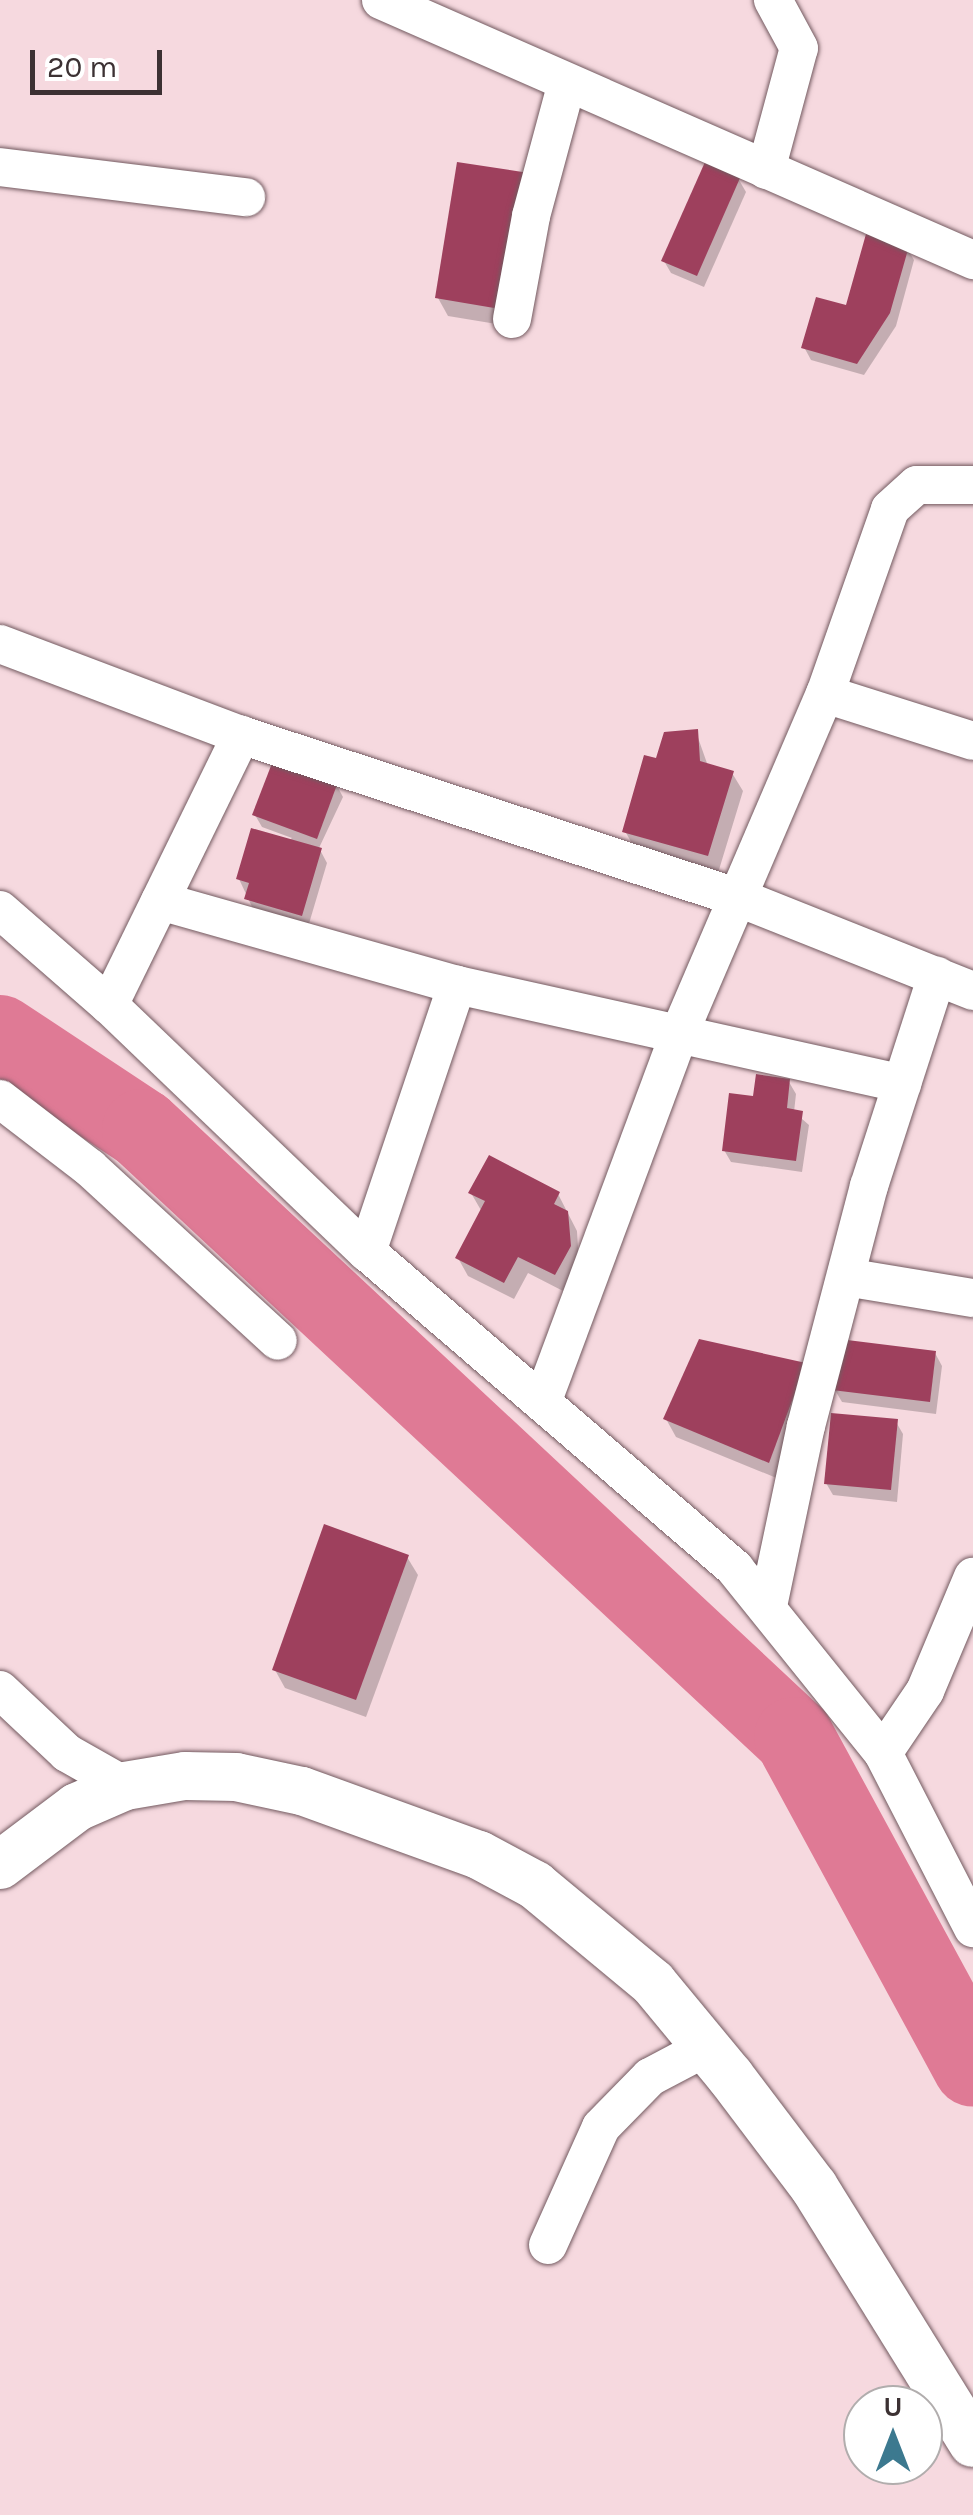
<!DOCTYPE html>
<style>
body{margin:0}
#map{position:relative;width:973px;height:2515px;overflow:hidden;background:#f6d9df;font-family:Karla,sans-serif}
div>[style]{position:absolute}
.shadow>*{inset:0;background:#0003}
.river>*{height:80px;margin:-40px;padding:0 40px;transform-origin:40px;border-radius:40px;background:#df7a95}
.building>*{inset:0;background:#9e405d}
.roads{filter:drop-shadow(0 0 2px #735a60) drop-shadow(0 0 2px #735a60)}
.minor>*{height:38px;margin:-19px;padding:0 19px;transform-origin:19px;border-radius:19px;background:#fff}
.tertiary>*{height:48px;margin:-24px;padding:0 24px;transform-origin:24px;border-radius:24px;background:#fff}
span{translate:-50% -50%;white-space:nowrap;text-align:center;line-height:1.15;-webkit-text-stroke:10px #fff;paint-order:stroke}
.north{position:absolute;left:843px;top:2385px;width:100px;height:100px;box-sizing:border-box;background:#fff;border:2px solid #b1adad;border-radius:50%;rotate:0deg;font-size:28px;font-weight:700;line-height:40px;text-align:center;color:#3c3133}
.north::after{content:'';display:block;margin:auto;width:35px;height:45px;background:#3c798f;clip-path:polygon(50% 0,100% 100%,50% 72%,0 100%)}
.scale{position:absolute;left:30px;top:50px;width:132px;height:45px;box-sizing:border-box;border:5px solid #3c3133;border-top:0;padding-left:12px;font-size:30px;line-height:35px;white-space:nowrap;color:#3c3133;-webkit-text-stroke:8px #fff;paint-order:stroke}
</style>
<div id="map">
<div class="shadow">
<div style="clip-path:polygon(459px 165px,515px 327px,448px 316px,438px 298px)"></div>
<div style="clip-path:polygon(739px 180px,746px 192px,704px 287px,671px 273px,664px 261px)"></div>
<div style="clip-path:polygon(907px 248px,914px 260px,896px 326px,864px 375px,811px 360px,804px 347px)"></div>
<div style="clip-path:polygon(696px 732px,708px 766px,732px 773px,743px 791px,718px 873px,635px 849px,625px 831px,658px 762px)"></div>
<div style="clip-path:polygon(336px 784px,343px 797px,319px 848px,327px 863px,308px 927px,254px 911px,239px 879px,292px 838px,262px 827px,255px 815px)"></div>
<div style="clip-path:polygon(789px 1082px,796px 1094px,794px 1112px,809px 1125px,802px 1172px,731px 1162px,724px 1150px,756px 1099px)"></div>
<div style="clip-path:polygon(471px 1193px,558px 1194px,577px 1231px,579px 1265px,565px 1292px,528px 1273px,514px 1299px,468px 1276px,458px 1258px,482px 1212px)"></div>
<div style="clip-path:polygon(935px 1353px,942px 1366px,936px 1414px,842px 1402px,835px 1390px)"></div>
<div style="clip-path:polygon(814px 1383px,779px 1479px,676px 1437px,666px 1419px)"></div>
<div style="clip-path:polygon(896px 1422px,903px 1434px,897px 1502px,833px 1495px,826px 1483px)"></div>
<div style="clip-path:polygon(407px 1557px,418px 1575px,366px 1717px,285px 1688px,275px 1670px)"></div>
</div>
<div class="river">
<div style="left:0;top:1035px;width:170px;rotate:33.5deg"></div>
<div style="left:142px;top:1129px;width:891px;rotate:43deg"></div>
<div style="left:794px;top:1737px;width:375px;rotate:61.5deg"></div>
</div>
<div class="building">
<div style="clip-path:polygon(457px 162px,529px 173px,506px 310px,435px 298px)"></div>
<div style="clip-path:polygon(705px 162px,740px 178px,697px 276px,661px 261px)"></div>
<div style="clip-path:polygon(866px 234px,909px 246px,890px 313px,857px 364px,801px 348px,816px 297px,846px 305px)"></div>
<div style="clip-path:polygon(698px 729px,700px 761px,734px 771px,708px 856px,622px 832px,644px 755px,656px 758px,664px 732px)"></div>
<div style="clip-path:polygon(274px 758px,338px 782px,317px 839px,252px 815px)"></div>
<div style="clip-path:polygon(251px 828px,322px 848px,302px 916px,244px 899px,249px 883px,236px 879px)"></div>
<div style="clip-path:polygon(756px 1074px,790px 1079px,787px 1108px,803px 1111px,796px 1161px,722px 1151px,729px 1093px,753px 1096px)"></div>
<div style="clip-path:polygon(489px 1155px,560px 1192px,554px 1204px,568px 1211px,571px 1246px,555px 1275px,518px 1257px,504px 1283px,455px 1258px,485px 1201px,468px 1193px)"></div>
<div style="clip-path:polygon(699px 1339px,806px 1363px,769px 1463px,663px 1419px)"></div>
<div style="clip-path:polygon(839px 1339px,936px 1351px,930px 1402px,832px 1390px)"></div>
<div style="clip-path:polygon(831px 1413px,898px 1419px,891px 1490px,824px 1484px)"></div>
<div style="clip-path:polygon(324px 1524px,409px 1555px,356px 1700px,272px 1670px)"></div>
</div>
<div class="roads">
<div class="minor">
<div style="left:381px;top:0;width:647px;rotate:23.71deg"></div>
<div style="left:0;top:167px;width:248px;rotate:7deg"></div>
<div style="left:766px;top:170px;width:126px;rotate:-74.9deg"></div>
<div style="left:799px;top:48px;width:55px;rotate:-118.4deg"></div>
<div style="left:512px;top:319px;width:105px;rotate:-79.5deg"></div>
<div style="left:531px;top:216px;width:138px;rotate:-74.9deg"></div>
<div style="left:0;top:644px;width:258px;rotate:20.7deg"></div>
<div style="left:241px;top:735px;width:527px;rotate:18.13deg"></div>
<div style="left:742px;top:899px;width:249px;rotate:21.7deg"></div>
<div style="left:825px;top:694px;width:155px;rotate:17.6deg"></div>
<div style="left:160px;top:901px;width:309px;rotate:15.8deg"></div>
<div style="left:457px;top:985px;width:456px;rotate:12.5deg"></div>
<div style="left:0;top:910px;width:145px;rotate:41.1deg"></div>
<div style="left:109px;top:1005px;width:357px;rotate:43.8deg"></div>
<div style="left:367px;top:1252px;width:486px;rotate:40.7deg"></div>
<div style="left:735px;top:1569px;width:236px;rotate:51.2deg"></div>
<div style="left:883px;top:1753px;width:197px;rotate:62.8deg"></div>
<div style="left:109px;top:1005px;width:301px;rotate:-63.9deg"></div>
<div style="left:0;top:1099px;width:113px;rotate:37.5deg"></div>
<div style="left:90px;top:1168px;width:255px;rotate:42.6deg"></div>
<div style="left:367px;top:1252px;width:282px;rotate:-71.4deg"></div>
<div style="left:846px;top:1277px;width:129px;rotate:9.4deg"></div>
<div style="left:543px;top:1400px;width:390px;rotate:-69.6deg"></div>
<div style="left:679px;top:1034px;width:370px;rotate:-66.8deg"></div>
<div style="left:825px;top:694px;width:196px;rotate:-70.6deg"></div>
<div style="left:890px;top:509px;width:36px;rotate:-42deg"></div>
<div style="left:917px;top:485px;width:56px"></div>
<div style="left:768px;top:1606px;width:184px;rotate:-78.1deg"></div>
<div style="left:806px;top:1426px;width:248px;rotate:-75.3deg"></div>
<div style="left:869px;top:1186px;width:221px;rotate:-72.1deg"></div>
<div style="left:0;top:1690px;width:92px;rotate:43.2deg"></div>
<div style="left:67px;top:1753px;width:67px;rotate:29.6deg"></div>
<div style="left:883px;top:1753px;width:75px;rotate:-55.9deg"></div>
<div style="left:925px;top:1691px;width:124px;rotate:-67.2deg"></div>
<div style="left:548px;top:2245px;width:129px;rotate:-65.8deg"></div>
<div style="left:601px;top:2127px;width:70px;rotate:-45.6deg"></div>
<div style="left:650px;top:2077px;width:64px;rotate:-27.8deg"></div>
</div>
<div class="tertiary">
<div style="left:0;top:1865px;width:96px;rotate:-37deg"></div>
<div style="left:77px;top:1807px;width:52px;rotate:-23.6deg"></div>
<div style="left:125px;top:1786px;width:61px;rotate:-9.5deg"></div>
<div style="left:185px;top:1776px;width:51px;rotate:1.1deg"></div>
<div style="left:236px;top:1777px;width:67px;rotate:12deg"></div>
<div style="left:302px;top:1791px;width:188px;rotate:19.9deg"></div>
<div style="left:479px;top:1855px;width:64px;rotate:28.2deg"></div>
<div style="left:535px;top:1885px;width:153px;rotate:39.7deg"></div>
<div style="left:653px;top:1983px;width:121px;rotate:50.4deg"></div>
<div style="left:730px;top:2076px;width:139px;rotate:52.9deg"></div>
<div style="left:814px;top:2187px;width:301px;rotate:58.2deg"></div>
</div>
</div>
<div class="north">U</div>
<div class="scale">20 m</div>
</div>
